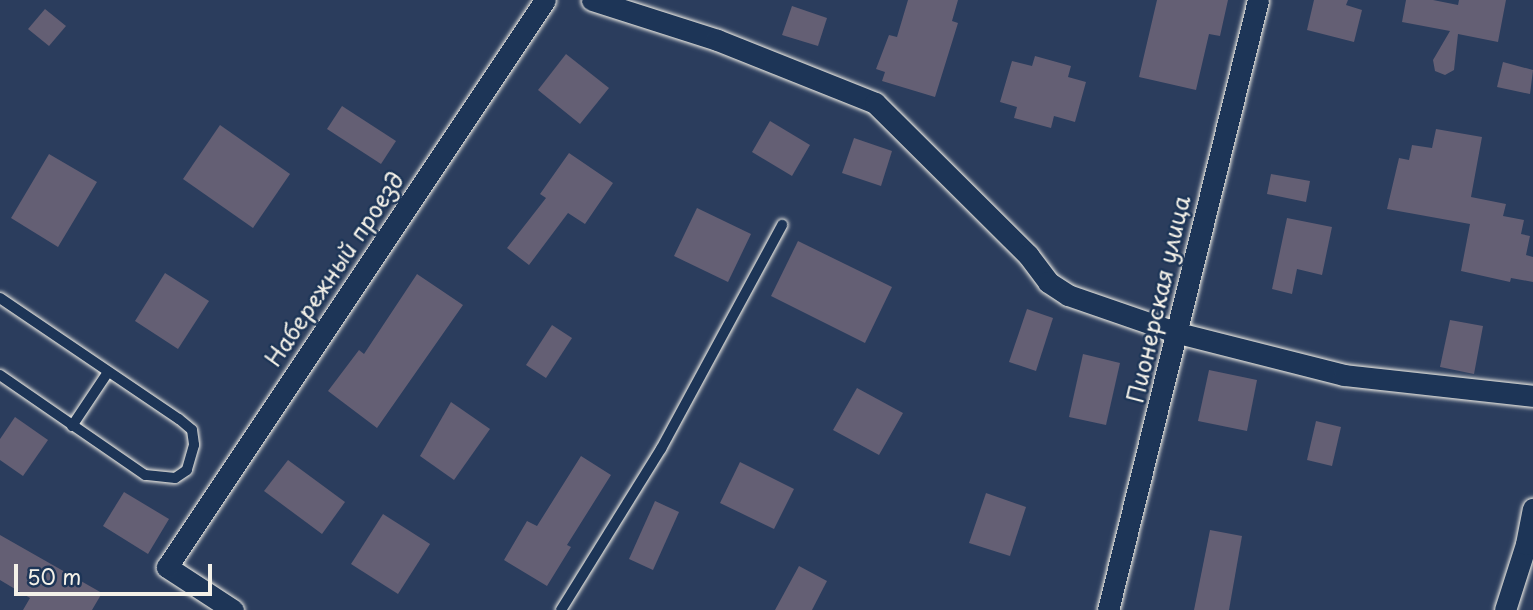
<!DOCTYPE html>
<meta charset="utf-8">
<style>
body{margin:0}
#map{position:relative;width:1533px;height:610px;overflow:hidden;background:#2b3d5d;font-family:"Playpen Sans",sans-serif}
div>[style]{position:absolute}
.building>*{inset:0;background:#645f74}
.roads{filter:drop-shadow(0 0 2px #f4f1e8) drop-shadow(0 0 2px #f4f1e8)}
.lane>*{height:10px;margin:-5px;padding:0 5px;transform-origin:5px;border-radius:5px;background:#1d3557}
.street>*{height:21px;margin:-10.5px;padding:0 10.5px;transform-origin:10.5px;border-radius:10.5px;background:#1d3557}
span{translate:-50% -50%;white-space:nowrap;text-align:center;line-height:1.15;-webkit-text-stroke:5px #1d3557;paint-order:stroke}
.street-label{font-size:23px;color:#f4f1e8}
.scale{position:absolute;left:14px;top:564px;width:198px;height:32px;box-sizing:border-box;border:4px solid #f4f1e8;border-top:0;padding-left:9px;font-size:21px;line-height:24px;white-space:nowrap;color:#f4f1e8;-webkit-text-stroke:5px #1d3557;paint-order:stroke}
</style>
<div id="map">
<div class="building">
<div style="clip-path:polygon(908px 0,958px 0,952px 21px,958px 23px,935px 97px,882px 81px,885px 72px,876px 69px,889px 35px,897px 37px)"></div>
<div style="clip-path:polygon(1157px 0,1228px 0,1220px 36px,1209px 34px,1196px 90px,1139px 77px)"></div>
<div style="clip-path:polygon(1314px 0,1348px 0,1346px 5px,1362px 10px,1354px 42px,1307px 30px)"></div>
<div style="clip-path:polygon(1406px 0,1433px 0,1458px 5px,1459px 0,1506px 0,1498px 42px,1458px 34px,1454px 70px,1445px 75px,1435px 71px,1433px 60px,1450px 31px,1402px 22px)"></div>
<div style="clip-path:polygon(792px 6px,827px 18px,818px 46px,782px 35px)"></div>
<div style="clip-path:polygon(45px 9px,66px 26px,49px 46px,28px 29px)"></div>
<div style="clip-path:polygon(566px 54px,609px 88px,580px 124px,538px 90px)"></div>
<div style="clip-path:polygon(1035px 56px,1071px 66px,1068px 77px,1086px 82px,1075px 122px,1054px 116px,1051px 128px,1014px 118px,1017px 107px,1000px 102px,1012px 61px,1032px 66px)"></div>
<div style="clip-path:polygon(1503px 62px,1533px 70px,1530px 94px,1497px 87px)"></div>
<div style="clip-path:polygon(342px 106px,396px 141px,381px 164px,327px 129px)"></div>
<div style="clip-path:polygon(770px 121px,810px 145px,792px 176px,752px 152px)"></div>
<div style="clip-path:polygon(220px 125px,290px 174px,253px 228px,183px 179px)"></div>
<div style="clip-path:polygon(1436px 129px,1482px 137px,1471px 197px,1506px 204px,1503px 216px,1524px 220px,1521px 234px,1530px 236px,1526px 255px,1533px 257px,1533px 282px,1511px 278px,1510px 282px,1461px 271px,1470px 224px,1387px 209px,1399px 158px,1409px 160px,1412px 145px,1432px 148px)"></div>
<div style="clip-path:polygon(854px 138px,892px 151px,881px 186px,842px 173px)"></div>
<div style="clip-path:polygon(569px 153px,613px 183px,585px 224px,568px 213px,529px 265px,507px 248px,546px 198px,540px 194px)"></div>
<div style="clip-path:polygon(49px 154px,97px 182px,58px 247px,11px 218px)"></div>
<div style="clip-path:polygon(1271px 174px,1310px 181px,1306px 202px,1267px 194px)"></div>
<div style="clip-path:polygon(697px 208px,751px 234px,728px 282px,674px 256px)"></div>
<div style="clip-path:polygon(1287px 218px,1332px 227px,1322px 275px,1297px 269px,1292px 294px,1272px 289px)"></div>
<div style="clip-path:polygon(798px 241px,892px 287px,865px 343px,771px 296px)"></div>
<div style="clip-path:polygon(165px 273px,209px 301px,178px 349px,135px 321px)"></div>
<div style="clip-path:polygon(417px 274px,463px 305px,377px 428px,328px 391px,359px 350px,364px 354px)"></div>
<div style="clip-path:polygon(1027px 309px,1053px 318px,1036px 371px,1009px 362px)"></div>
<div style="clip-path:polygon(1450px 320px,1483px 326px,1474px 374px,1440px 367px)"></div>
<div style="clip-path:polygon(552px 325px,572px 338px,546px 378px,526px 365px)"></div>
<div style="clip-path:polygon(1083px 354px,1120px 363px,1106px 425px,1069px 417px)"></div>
<div style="clip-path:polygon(1209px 370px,1257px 380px,1247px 431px,1198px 421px)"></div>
<div style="clip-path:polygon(857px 388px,903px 413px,879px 455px,833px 430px)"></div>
<div style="clip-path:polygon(451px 402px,490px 429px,454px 480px,420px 456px)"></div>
<div style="clip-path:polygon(15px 417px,48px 440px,23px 476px,0 460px,0 439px)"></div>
<div style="clip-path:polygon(1316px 421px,1341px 427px,1332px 466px,1307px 460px)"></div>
<div style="clip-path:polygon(581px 456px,611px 475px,567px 545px,571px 547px,547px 586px,504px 560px,527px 521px,537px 526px)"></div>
<div style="clip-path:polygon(288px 460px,345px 502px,322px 534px,264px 491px)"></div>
<div style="clip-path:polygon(740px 462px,794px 489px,774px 529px,720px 503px)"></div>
<div style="clip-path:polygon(124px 492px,169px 519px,148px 554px,103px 526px)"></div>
<div style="clip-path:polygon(986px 493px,1026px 507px,1010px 556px,969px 543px)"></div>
<div style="clip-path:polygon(655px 501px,679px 512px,653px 570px,629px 559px)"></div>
<div style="clip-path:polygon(383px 514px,430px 544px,398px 594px,351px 564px)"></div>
<div style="clip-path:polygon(1210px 530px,1242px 536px,1229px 610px,1194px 610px)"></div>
<div style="clip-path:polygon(0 535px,102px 593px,92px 610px,23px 610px,30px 598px,0 580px)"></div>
<div style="clip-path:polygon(799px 566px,827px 581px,812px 610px,775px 610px)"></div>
</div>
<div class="roads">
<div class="lane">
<div style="left:0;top:298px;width:216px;rotate:34.1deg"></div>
<div style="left:179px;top:419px;width:17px;rotate:40deg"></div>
<div style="left:192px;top:430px;width:15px;rotate:82deg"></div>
<div style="left:194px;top:445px;width:26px;rotate:106deg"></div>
<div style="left:187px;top:470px;width:14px;rotate:146deg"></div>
<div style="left:175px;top:478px;width:30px;rotate:-174deg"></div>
<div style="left:145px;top:475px;width:176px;rotate:-145.4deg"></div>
<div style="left:72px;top:426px;width:65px;rotate:-56.3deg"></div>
<div style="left:561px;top:610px;width:190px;rotate:-58.2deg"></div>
<div style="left:661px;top:449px;width:255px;rotate:-61.6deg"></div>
</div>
<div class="street">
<div style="left:592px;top:0;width:131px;rotate:17.7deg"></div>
<div style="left:717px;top:40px;width:170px;rotate:21.7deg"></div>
<div style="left:875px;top:103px;width:216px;rotate:44.8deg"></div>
<div style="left:1028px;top:255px;width:34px;rotate:53deg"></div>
<div style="left:1048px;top:282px;width:24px;rotate:33deg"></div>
<div style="left:1068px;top:295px;width:116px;rotate:19.1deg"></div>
<div style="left:1178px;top:333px;width:171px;rotate:14.2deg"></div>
<div style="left:1344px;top:375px;width:190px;rotate:6.3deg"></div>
<div style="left:233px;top:610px;width:79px;rotate:-146.9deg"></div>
<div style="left:167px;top:567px;width:681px;rotate:-56.31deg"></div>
<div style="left:1108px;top:610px;width:628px;rotate:-76.18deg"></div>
<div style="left:1505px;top:610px;width:69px;rotate:-72.3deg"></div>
<div style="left:1526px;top:544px;width:36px;rotate:-79deg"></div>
</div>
</div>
<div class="street-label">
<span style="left:334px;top:269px;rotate:-56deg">Набережный проезд</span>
<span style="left:1158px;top:299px;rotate:-77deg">Пионерская улица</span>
</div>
<div class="scale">50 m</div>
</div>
